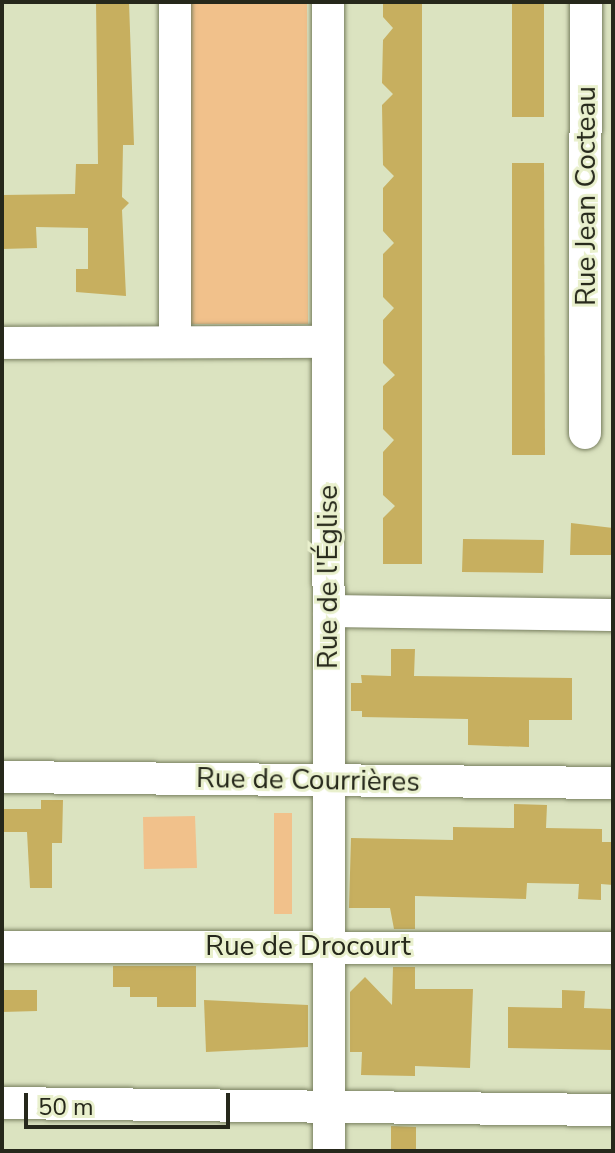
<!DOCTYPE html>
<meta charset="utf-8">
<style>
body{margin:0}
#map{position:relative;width:615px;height:1153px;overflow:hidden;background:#dbe3c0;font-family:"Nunito Sans",sans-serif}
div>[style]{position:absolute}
.green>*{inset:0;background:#f1c18b}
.building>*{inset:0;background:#c7af5f}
.roads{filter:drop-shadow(0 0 2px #787f5f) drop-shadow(0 0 2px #787f5f)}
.minor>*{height:32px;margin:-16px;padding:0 16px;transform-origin:16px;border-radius:16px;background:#fff}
span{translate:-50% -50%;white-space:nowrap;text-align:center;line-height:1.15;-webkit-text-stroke:6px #e9f0cd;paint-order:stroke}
.street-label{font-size:28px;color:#26281b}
.frame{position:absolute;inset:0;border:4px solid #26281b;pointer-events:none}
.scale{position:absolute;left:24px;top:1093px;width:206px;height:36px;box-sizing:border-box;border:4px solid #26281b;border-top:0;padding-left:10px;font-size:24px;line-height:28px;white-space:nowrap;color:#26281b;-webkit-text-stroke:6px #e9f0cd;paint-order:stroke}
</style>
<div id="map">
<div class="green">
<div style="clip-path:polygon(185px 2px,307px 2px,308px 324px,185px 324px)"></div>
<div style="clip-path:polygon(274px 813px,292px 813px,292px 914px,274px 914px)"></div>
<div style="clip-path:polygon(195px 816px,197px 868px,144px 869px,143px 817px)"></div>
</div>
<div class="building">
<div style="clip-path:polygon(96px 2px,129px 2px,134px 145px,123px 145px,122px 197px,129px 203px,122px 210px,126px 296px,76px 292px,76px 269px,88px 269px,88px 228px,36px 227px,37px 248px,2px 249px,2px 195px,75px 194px,76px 164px,98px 164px)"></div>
<div style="clip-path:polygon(383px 2px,422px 2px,422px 564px,383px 564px,383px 518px,395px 506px,383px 495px,383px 452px,394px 440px,383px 429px,383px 386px,395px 375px,383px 363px,383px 320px,394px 308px,383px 297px,383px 254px,394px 243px,383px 231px,383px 188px,394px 176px,383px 165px,382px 105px,393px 94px,382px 83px,383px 40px,393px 28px,383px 17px)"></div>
<div style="clip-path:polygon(512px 2px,544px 2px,544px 117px,512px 117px)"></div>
<div style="clip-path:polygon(512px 163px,544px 163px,545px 455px,512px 455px)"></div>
<div style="clip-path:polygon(571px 523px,613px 528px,613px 555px,570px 555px)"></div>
<div style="clip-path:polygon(463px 539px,544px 540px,543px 573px,462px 572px)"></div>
<div style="clip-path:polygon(391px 649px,415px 649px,414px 676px,572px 678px,572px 720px,529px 720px,529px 747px,468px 745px,468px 719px,362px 717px,362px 711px,351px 711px,351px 683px,362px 683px,361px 675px,391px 676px)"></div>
<div style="clip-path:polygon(41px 800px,63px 800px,62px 843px,52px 843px,52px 888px,30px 888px,27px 832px,2px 832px,2px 809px,41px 809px)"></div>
<div style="clip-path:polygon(514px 804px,547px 805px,546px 828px,602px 829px,602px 842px,613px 842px,613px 885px,601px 884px,601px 900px,578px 899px,579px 884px,527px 883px,526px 899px,415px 896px,415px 929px,394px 929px,390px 908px,349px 908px,351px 838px,453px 840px,453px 827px,514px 828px)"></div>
<div style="clip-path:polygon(113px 966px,196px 966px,196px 1007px,157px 1007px,157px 997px,130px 997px,130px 987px,113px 987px)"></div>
<div style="clip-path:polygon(393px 967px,415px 967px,415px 989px,473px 989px,470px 1068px,415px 1066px,415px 1076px,361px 1075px,362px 1052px,350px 1052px,350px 992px,365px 977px,392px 1005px)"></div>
<div style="clip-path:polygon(2px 990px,37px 990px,37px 1011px,2px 1012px)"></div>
<div style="clip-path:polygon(562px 990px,585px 991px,584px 1008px,613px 1009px,613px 1050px,508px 1048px,508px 1007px,562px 1008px)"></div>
<div style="clip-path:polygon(204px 1000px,308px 1005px,308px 1047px,206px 1052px)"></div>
<div style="clip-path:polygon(391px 1126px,416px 1127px,416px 1149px,391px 1149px)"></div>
</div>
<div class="roads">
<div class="minor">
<div style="left:175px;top:2px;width:340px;rotate:90deg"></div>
<div style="left:328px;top:2px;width:1149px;rotate:89.95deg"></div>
<div style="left:2px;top:343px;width:326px;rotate:-0.2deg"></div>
<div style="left:585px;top:433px;width:431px;rotate:-89.9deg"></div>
<div style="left:329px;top:611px;width:284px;rotate:0.8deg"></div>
<div style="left:2px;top:777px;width:611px;rotate:0.56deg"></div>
<div style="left:2px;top:947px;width:611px;rotate:0.09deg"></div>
<div style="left:2px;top:1103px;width:611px;rotate:0.66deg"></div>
</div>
</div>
<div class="street-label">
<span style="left:586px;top:196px;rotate:-90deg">Rue Jean Cocteau</span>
<span style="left:328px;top:577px;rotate:-90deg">Rue de l'Église</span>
<span style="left:308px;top:780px;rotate:1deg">Rue de Courrières</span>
<span style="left:308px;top:946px">Rue de Drocourt</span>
</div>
<div class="frame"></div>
<div class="scale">50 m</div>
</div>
